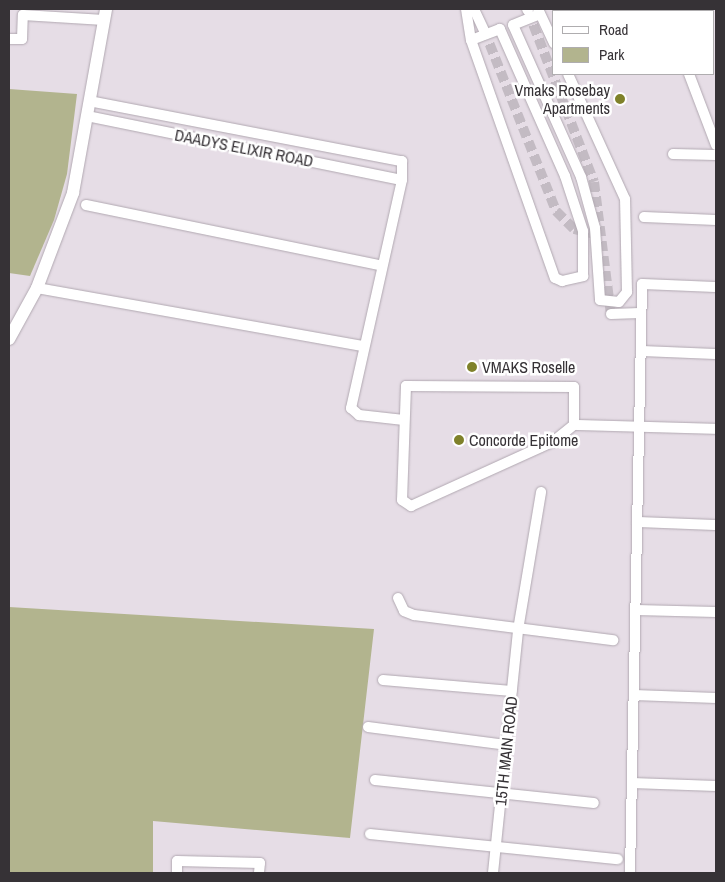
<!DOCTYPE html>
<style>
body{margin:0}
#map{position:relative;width:725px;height:882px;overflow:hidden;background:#e6dde6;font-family:"Archivo Narrow",sans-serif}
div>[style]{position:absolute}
.green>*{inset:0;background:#b2b48e}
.minor-tunnel>*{height:10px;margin-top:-5px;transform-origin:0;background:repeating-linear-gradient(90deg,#c3bbc3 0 10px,transparent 0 15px)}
.roads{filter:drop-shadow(0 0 1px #b1a8b1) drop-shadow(0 0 1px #b1a8b1)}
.minor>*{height:10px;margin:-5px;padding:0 5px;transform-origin:5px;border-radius:5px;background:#fff}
.tertiary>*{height:12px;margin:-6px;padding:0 6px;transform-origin:6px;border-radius:6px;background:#fff}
.dots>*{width:14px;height:14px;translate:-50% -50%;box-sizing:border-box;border:2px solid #fff;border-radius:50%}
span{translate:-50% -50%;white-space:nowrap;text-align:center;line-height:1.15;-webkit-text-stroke:5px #fff;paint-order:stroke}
.poi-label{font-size:16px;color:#363236}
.right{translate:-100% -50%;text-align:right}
.left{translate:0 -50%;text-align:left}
.street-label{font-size:16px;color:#363236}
.frame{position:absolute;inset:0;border:10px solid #363236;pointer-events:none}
.legend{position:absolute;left:552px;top:10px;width:162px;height:65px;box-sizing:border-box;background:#fff;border:1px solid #afadaf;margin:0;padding:6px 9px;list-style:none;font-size:15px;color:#363236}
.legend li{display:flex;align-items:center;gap:10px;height:25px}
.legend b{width:25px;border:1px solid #afadaf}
</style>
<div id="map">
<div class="green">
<div style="clip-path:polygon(9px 89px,77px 94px,67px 174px,54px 220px,30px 276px,9px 273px)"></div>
<div style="clip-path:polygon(9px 607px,374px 629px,350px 838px,153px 821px,153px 873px,9px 873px)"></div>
</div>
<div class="minor-tunnel">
<div style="left:528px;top:11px;width:183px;rotate:68.9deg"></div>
<div style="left:594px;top:182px;width:133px;rotate:82.7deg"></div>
<div style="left:484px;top:30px;width:195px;rotate:68.3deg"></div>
<div style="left:556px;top:211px;width:25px;rotate:45deg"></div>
<div style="left:574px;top:229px;width:29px;rotate:14deg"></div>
</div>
<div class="roads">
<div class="minor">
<div style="left:466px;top:9px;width:31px;rotate:81deg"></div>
<div style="left:471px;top:40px;width:252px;rotate:70.6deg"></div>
<div style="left:555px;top:278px;width:8px;rotate:23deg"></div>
<div style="left:562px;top:281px;width:22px;rotate:-13deg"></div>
<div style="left:583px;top:276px;width:45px;rotate:-90deg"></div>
<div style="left:583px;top:231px;width:58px;rotate:-108.1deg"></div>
<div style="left:565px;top:176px;width:161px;rotate:-113.9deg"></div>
<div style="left:500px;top:29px;width:31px;rotate:159deg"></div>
<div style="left:474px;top:9px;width:23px;rotate:65deg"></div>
<div style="left:527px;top:9px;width:2px;rotate:63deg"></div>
<div style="left:538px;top:9px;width:38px;rotate:65deg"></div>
<div style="left:665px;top:9px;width:2px;rotate:63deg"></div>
<div style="left:540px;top:14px;width:29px;rotate:158deg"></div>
<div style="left:513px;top:25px;width:167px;rotate:65.9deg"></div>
<div style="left:581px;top:177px;width:53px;rotate:74.6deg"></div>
<div style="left:595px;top:228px;width:72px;rotate:86deg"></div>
<div style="left:600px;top:300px;width:19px;rotate:6deg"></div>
<div style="left:619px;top:302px;width:13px;rotate:-51deg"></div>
<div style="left:627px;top:292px;width:93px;rotate:-91.2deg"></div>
<div style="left:625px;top:199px;width:137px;rotate:-114.5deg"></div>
<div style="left:9px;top:39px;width:13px"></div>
<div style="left:22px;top:39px;width:24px;rotate:-88deg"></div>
<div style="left:23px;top:15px;width:81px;rotate:3.5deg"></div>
<div style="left:689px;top:74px;width:76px;rotate:69.2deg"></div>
<div style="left:89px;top:101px;width:319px;rotate:10.9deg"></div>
<div style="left:402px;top:161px;width:19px;rotate:90deg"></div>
<div style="left:402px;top:180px;width:234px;rotate:102.6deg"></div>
<div style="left:351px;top:408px;width:11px;rotate:41deg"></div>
<div style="left:359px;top:415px;width:45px;rotate:6.3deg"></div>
<div style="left:87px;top:116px;width:321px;rotate:11.5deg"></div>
<div style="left:673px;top:154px;width:43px;rotate:1.3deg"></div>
<div style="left:86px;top:205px;width:302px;rotate:11.6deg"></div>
<div style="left:644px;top:217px;width:72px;rotate:2.4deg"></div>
<div style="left:37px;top:288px;width:332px;rotate:10.1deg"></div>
<div style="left:611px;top:314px;width:29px;rotate:-2deg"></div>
<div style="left:641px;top:351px;width:75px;rotate:2.3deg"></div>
<div style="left:574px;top:425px;width:38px;rotate:-90deg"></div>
<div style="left:574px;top:387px;width:168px;rotate:-179.7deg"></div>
<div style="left:406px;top:386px;width:114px;rotate:92deg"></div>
<div style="left:402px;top:500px;width:11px;rotate:34deg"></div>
<div style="left:411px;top:506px;width:157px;rotate:-24.4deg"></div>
<div style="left:554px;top:441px;width:26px;rotate:-39deg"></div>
<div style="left:574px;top:425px;width:142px;rotate:1.6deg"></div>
<div style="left:637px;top:522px;width:79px;rotate:2.2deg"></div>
<div style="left:398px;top:598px;width:14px;rotate:65deg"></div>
<div style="left:404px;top:611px;width:11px;rotate:22deg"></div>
<div style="left:414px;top:615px;width:201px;rotate:7.2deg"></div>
<div style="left:636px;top:610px;width:80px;rotate:1.4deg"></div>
<div style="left:383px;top:680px;width:129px;rotate:4.9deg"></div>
<div style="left:634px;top:695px;width:82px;rotate:2.1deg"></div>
<div style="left:368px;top:727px;width:139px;rotate:7.4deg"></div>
<div style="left:375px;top:780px;width:220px;rotate:6deg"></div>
<div style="left:632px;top:783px;width:84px;rotate:2deg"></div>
<div style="left:370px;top:834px;width:249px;rotate:5.8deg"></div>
<div style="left:177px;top:873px;width:12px;rotate:-90deg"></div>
<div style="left:177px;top:861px;width:83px;rotate:1.4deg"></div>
<div style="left:260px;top:863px;width:10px;rotate:96deg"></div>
<div style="left:493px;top:873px;width:244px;rotate:-84.1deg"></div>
<div style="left:518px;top:630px;width:140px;rotate:-80.5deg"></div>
<div style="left:630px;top:873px;width:589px;rotate:-88.83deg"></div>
<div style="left:642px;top:284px;width:74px;rotate:2.3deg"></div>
</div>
<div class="tertiary">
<div style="left:9px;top:339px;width:58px;rotate:-61.2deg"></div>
<div style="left:37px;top:288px;width:102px;rotate:-69.2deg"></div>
<div style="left:73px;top:193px;width:187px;rotate:-79.8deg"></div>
</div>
</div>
<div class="dots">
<div style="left:620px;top:99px;background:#7f812a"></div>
<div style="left:472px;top:367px;background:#7f812a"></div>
<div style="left:459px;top:440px;background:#7f812a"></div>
</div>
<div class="poi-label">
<span class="right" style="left:610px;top:99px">Vmaks Rosebay<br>Apartments</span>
<span class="left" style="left:482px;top:367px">VMAKS Roselle</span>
<span class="left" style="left:469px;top:440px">Concorde Epitome</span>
</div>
<div class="street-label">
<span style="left:244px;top:148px;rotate:11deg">DAADYS ELIXIR ROAD</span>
<span style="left:506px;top:751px;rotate:-84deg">15TH MAIN ROAD</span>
</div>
<div class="frame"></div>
<ul class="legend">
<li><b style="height:6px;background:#fff"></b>Road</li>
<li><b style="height:14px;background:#b2b48e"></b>Park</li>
</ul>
</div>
